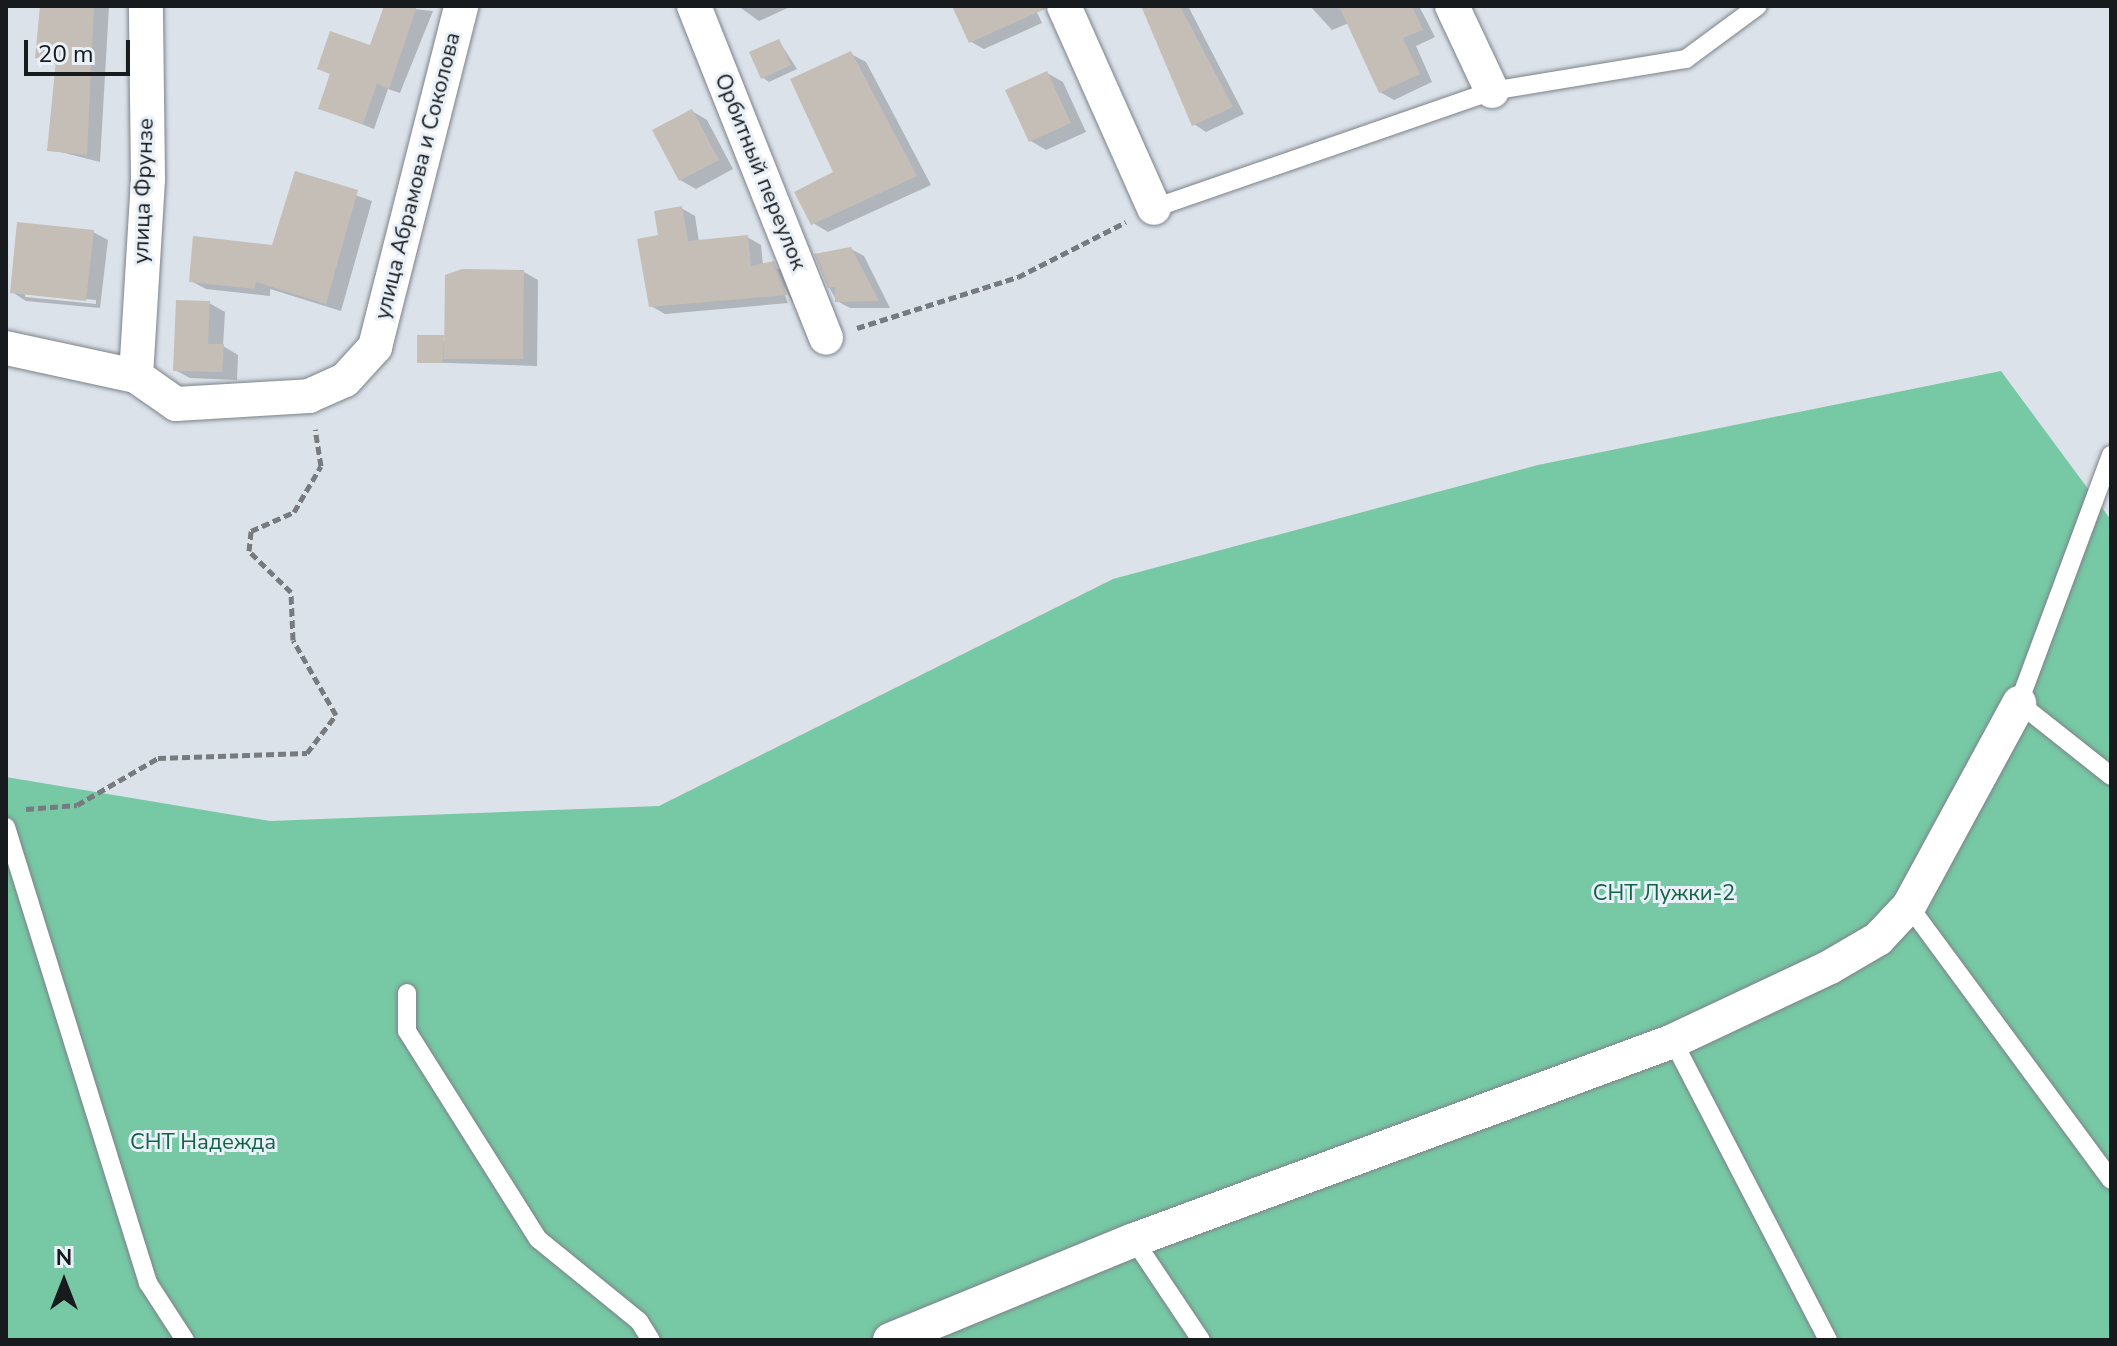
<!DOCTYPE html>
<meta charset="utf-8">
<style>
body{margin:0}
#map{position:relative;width:2117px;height:1346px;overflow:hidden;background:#dce2ea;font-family:"Nunito Sans",sans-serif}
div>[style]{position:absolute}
.green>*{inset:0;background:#77c8a4}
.shadow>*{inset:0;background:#0003}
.building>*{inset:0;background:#c4beb7}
.path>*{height:5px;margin-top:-2.5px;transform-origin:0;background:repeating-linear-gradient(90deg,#777b80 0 8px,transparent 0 12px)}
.roads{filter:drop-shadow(0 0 2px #7c8289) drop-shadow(0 0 2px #7c8289)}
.lane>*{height:18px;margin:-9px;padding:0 9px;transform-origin:9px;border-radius:9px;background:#fff}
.street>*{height:34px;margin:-17px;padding:0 17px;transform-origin:17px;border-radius:17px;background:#fff}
span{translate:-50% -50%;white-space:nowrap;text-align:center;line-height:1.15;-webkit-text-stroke:6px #e9f0f7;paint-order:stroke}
.street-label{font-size:22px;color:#181b1d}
.park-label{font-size:22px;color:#116347}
.frame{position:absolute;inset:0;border:8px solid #181b1d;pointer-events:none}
.north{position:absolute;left:24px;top:1242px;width:80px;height:80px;-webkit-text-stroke:6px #e9f0f7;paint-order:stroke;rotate:0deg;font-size:22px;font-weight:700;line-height:32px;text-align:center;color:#181b1d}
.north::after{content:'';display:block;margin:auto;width:28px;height:36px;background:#181b1d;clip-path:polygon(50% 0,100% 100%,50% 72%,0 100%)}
.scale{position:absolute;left:24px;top:40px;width:106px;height:36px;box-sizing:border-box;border:4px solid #181b1d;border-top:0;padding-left:10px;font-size:24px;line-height:28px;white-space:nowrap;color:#181b1d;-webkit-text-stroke:6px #e9f0f7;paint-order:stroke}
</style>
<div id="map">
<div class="green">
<div style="clip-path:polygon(2001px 371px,2111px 520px,2111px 1340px,6px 1340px,6px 777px,270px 821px,659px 806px,1113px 579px,1538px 465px)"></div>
</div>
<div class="shadow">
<div style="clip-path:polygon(42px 6px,109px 6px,100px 162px,49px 149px,57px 65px,37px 57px)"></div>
<div style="clip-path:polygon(386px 6px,433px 11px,400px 93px,388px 89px,374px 129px,320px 108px,330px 74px,319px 68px,372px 48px)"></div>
<div style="clip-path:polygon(738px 6px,792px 6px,759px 21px)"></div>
<div style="clip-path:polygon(956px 6px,1034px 6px,1042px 23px,984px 49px,971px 42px)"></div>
<div style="clip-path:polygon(1143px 6px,1188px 6px,1244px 114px,1206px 132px,1194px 124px)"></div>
<div style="clip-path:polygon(1310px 6px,1419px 6px,1435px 37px,1416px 46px,1432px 82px,1394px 100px,1380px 92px,1349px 23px,1332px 30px)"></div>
<div style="clip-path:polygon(779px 41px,797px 69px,769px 82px,762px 77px)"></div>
<div style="clip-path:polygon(851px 54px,866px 62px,931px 185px,828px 232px,813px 223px,836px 173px)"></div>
<div style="clip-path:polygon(1047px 73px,1063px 82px,1086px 132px,1046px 150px,1031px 141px)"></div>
<div style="clip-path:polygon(692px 111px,707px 120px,733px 169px,696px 189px,680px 180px)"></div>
<div style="clip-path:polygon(296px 174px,372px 201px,341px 311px,270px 289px,270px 296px,206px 289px,191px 281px,273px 247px)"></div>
<div style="clip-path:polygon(681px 208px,695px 216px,699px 242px,747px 237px,761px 245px,763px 265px,787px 271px,799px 302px,792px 302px,775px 270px,788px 303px,665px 314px,651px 306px,660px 237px)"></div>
<div style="clip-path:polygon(evenodd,93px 232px,108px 240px,100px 308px,26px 301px,12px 292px,93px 232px,25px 293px,96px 300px,96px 304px,25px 297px,25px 293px)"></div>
<div style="clip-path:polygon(851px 249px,864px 256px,890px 308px,850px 308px,837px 301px,829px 287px)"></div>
<div style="clip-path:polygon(524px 272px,538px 280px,537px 366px,419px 362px)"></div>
<div style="clip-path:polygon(209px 303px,225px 312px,223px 346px,238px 355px,237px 380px,190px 378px,175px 370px)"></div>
</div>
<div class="building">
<div style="clip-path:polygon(40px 6px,94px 6px,87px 155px,47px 151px,56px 60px,35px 58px)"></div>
<div style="clip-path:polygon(384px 6px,417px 6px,389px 89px,377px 84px,363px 124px,318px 109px,330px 74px,317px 69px,330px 31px,370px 45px)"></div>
<div style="clip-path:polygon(952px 6px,1044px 6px,1045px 9px,969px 43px)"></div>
<div style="clip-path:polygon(1141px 6px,1180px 6px,1233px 107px,1192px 126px)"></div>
<div style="clip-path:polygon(1339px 6px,1412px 6px,1423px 30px,1403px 38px,1420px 74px,1379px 93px)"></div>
<div style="clip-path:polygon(779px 39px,791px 65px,761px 79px,749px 52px)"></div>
<div style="clip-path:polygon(851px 51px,917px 176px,811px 225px,794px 192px,833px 172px,790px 79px)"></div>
<div style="clip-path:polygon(1047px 71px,1071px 123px,1029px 142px,1005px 90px)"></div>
<div style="clip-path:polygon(692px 109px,719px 160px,679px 181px,652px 130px)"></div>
<div style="clip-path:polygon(295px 171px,358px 190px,326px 304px,256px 282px,255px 289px,189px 282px,193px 236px,272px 245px)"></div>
<div style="clip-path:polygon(682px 206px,688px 241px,748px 235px,751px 266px,774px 261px,787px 295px,649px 307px,637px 239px,658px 235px,654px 211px)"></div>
<div style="clip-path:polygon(17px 222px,94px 230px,86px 301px,10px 293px)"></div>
<div style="clip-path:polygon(851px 247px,879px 301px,835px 302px,835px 287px,828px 288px,814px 254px)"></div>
<div style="clip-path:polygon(462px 269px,524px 270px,523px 359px,444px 359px,445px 275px)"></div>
<div style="clip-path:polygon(176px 300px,210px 301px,208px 344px,224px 344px,222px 372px,173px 371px)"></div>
<div style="clip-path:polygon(417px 335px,444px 335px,443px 363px,417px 363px)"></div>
</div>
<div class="path">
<div style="left:857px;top:328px;width:169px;rotate:-17.6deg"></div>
<div style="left:1018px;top:277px;width:121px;rotate:-27deg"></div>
<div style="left:26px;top:809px;width:51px;rotate:-4.5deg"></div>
<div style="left:77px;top:805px;width:94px;rotate:-30.1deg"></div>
<div style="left:158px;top:758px;width:149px;rotate:-1.9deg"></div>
<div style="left:307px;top:753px;width:48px;rotate:-52.7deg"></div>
<div style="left:336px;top:715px;width:86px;rotate:-119.8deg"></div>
<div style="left:293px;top:640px;width:48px;rotate:-92.4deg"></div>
<div style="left:291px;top:592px;width:59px;rotate:-135.7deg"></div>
<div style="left:249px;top:551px;width:20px;rotate:-84deg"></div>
<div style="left:251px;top:531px;width:47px;rotate:-23.8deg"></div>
<div style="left:294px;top:512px;width:53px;rotate:-59.6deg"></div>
<div style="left:321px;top:466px;width:37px;rotate:-99deg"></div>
</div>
<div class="roads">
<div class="lane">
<div style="left:1154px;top:208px;width:358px;rotate:-19.1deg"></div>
<div style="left:1492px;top:91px;width:197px;rotate:-9.4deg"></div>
<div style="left:1686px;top:59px;width:89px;rotate:-36.4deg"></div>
<div style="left:2111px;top:455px;width:265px;rotate:110.4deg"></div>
<div style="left:2019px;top:703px;width:117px;rotate:38.4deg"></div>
<div style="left:6px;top:827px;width:478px;rotate:72.7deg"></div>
<div style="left:148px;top:1283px;width:68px;rotate:57deg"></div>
<div style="left:1909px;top:906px;width:340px;rotate:53.6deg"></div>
<div style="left:407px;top:993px;width:38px;rotate:90deg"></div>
<div style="left:407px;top:1031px;width:246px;rotate:57.8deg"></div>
<div style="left:538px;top:1239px;width:130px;rotate:39.1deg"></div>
<div style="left:639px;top:1321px;width:22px;rotate:58deg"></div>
<div style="left:1673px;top:1041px;width:337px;rotate:62.6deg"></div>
<div style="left:1134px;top:1240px;width:120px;rotate:56.2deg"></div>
</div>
<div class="street">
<div style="left:694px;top:6px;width:357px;rotate:68.3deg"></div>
<div style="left:1064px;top:6px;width:221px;rotate:66deg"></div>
<div style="left:1452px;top:6px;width:94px;rotate:64.8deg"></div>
<div style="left:6px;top:348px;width:133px;rotate:12.2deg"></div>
<div style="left:136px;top:376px;width:49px;rotate:35deg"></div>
<div style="left:176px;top:404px;width:133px;rotate:-3.4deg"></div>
<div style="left:309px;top:396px;width:39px;rotate:-24deg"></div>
<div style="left:345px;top:380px;width:45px;rotate:-47.7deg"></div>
<div style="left:375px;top:347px;width:352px;rotate:-75.8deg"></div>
<div style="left:136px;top:376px;width:198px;rotate:-86.5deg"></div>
<div style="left:148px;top:178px;width:172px;rotate:-90.7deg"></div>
<div style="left:890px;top:1340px;width:264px;rotate:-22.3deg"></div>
<div style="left:1134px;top:1240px;width:575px;rotate:-20.26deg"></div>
<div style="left:1673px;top:1041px;width:174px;rotate:-25.2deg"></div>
<div style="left:1830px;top:967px;width:56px;rotate:-30.3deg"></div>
<div style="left:1878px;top:939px;width:45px;rotate:-46.8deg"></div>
<div style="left:1909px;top:906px;width:231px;rotate:-61.5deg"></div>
</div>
</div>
<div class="street-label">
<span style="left:760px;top:172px;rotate:68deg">Орбитный переулок</span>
<span style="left:418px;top:176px;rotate:-76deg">улица Абрамова и Соколова</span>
<span style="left:144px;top:191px;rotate:-88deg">улица Фрунзе</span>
</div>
<div class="park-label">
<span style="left:1664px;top:894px">СНТ Лужки-2</span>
<span style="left:203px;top:1143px">СНТ Надежда</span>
</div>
<div class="frame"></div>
<div class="north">N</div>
<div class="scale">20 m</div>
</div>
